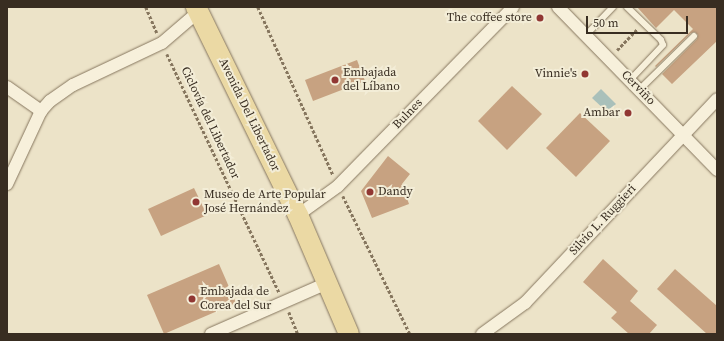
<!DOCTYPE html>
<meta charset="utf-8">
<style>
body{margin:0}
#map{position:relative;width:724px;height:341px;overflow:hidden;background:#ece3c8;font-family:"Source Serif 4",serif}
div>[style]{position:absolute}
.water>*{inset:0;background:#a9c0ba}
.building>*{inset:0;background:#c7a281}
.path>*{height:2.5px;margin-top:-1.25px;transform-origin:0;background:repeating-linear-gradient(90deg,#86765e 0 3px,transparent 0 5px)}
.roads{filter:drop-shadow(0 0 1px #86765e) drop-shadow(0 0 1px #86765e)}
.service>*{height:6px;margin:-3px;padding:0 3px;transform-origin:3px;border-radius:3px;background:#f7f0db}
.minor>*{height:12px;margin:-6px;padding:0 6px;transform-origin:6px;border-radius:6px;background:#f7f0db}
.primary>*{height:20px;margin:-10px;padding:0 10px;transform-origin:10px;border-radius:10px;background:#ebd9a4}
.dots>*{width:11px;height:11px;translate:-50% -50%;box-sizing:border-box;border:2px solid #f3edd7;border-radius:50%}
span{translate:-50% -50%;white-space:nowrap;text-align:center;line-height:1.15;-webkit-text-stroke:4px #f3edd7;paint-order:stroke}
.poi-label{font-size:12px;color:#382d21}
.right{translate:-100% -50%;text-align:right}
.left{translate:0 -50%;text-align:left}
.street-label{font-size:12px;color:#382d21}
.frame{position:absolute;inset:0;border:8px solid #382d21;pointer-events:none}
.scale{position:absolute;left:586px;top:16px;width:102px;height:18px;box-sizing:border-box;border:2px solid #382d21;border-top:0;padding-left:5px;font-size:12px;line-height:14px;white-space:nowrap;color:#382d21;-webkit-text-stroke:3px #f3edd7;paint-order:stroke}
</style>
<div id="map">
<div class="water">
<div style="clip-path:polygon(601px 89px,616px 104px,607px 112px,592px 98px)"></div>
</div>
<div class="building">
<div style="clip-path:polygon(637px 7px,717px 7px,717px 41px,672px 84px,662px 74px,697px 39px,698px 35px,695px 32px,691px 33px,656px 67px,655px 66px,693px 29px,674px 10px,656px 28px)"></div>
<div style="clip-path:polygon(357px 60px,365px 81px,313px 101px,305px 80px)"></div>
<div style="clip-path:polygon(512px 86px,542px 114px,507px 150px,478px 121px)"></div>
<div style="clip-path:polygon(580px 113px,610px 141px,576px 177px,546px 148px)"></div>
<div style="clip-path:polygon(388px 156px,410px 174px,402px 184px,409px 204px,372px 218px,361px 191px)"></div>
<div style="clip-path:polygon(194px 188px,207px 215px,161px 236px,148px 209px)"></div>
<div style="clip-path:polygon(603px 259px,638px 291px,630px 301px,657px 325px,649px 334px,629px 334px,611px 318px,617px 312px,583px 282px)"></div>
<div style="clip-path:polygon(219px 264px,236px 303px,164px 334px,147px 295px)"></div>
<div style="clip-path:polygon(675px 269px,717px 306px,717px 334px,707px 334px,657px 289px)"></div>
</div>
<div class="path">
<div style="left:146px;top:7px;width:28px;rotate:67deg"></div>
<div style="left:258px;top:7px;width:184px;rotate:65.9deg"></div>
<div style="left:617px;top:50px;width:29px;rotate:-46deg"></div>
<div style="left:167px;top:54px;width:263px;rotate:64.8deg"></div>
<div style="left:343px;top:196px;width:153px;rotate:64.1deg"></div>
<div style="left:289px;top:312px;width:24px;rotate:68deg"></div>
</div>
<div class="roads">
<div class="service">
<div style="left:627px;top:7px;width:47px;rotate:44.1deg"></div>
<div style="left:661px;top:40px;width:5px;rotate:68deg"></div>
<div style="left:663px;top:45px;width:48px;rotate:133.3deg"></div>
<div style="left:586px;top:35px;width:39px;rotate:-46deg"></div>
<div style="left:639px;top:90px;width:77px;rotate:-44.5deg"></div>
</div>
<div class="minor">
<div style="left:558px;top:7px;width:228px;rotate:45.7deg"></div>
<div style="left:7px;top:87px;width:42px;rotate:35.2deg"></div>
<div style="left:7px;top:184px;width:81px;rotate:-65deg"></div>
<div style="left:41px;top:111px;width:13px;rotate:-48deg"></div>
<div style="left:50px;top:101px;width:28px;rotate:-35deg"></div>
<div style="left:73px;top:85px;width:98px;rotate:-25.3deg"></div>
<div style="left:162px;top:43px;width:48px;rotate:-40.7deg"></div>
<div style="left:298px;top:215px;width:49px;rotate:-35.9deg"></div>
<div style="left:338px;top:186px;width:250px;rotate:-45.6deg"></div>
<div style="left:211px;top:334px;width:127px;rotate:-23.7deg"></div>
<div style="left:482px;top:334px;width:53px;rotate:-35.8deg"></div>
<div style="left:525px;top:303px;width:280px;rotate:-46.7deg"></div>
</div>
<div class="primary">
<div style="left:196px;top:7px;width:232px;rotate:63.9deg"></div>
<div style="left:298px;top:215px;width:129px;rotate:66.8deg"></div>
</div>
</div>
<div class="dots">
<div style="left:540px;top:18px;background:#913733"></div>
<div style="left:585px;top:74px;background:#913733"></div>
<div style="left:335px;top:80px;background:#913733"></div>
<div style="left:628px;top:113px;background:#913733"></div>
<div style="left:370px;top:192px;background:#913733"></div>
<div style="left:196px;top:202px;background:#913733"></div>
<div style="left:192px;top:299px;background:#913733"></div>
</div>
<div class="poi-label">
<span class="right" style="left:532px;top:18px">The coffee store</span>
<span class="left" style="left:343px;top:80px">Embajada<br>del Líbano</span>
<span class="right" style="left:577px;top:74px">Vinnie's</span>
<span class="right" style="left:620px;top:113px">Ambar</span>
<span class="left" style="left:378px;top:192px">Dandy</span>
<span class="left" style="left:204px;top:202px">Museo de Arte Popular<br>José Hernández</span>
<span class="left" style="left:200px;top:299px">Embajada de<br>Corea del Sur</span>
</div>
<div class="street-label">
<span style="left:638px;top:88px;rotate:46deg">Cerviño</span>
<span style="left:408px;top:114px;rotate:-46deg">Bulnes</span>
<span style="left:249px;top:115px;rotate:64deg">Avenida Del Libertador</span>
<span style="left:210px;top:123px;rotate:65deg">Ciclovía del Libertador</span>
<span style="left:603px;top:220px;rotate:-47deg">Silvio L. Ruggieri</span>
</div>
<div class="frame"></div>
<div class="scale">50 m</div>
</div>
